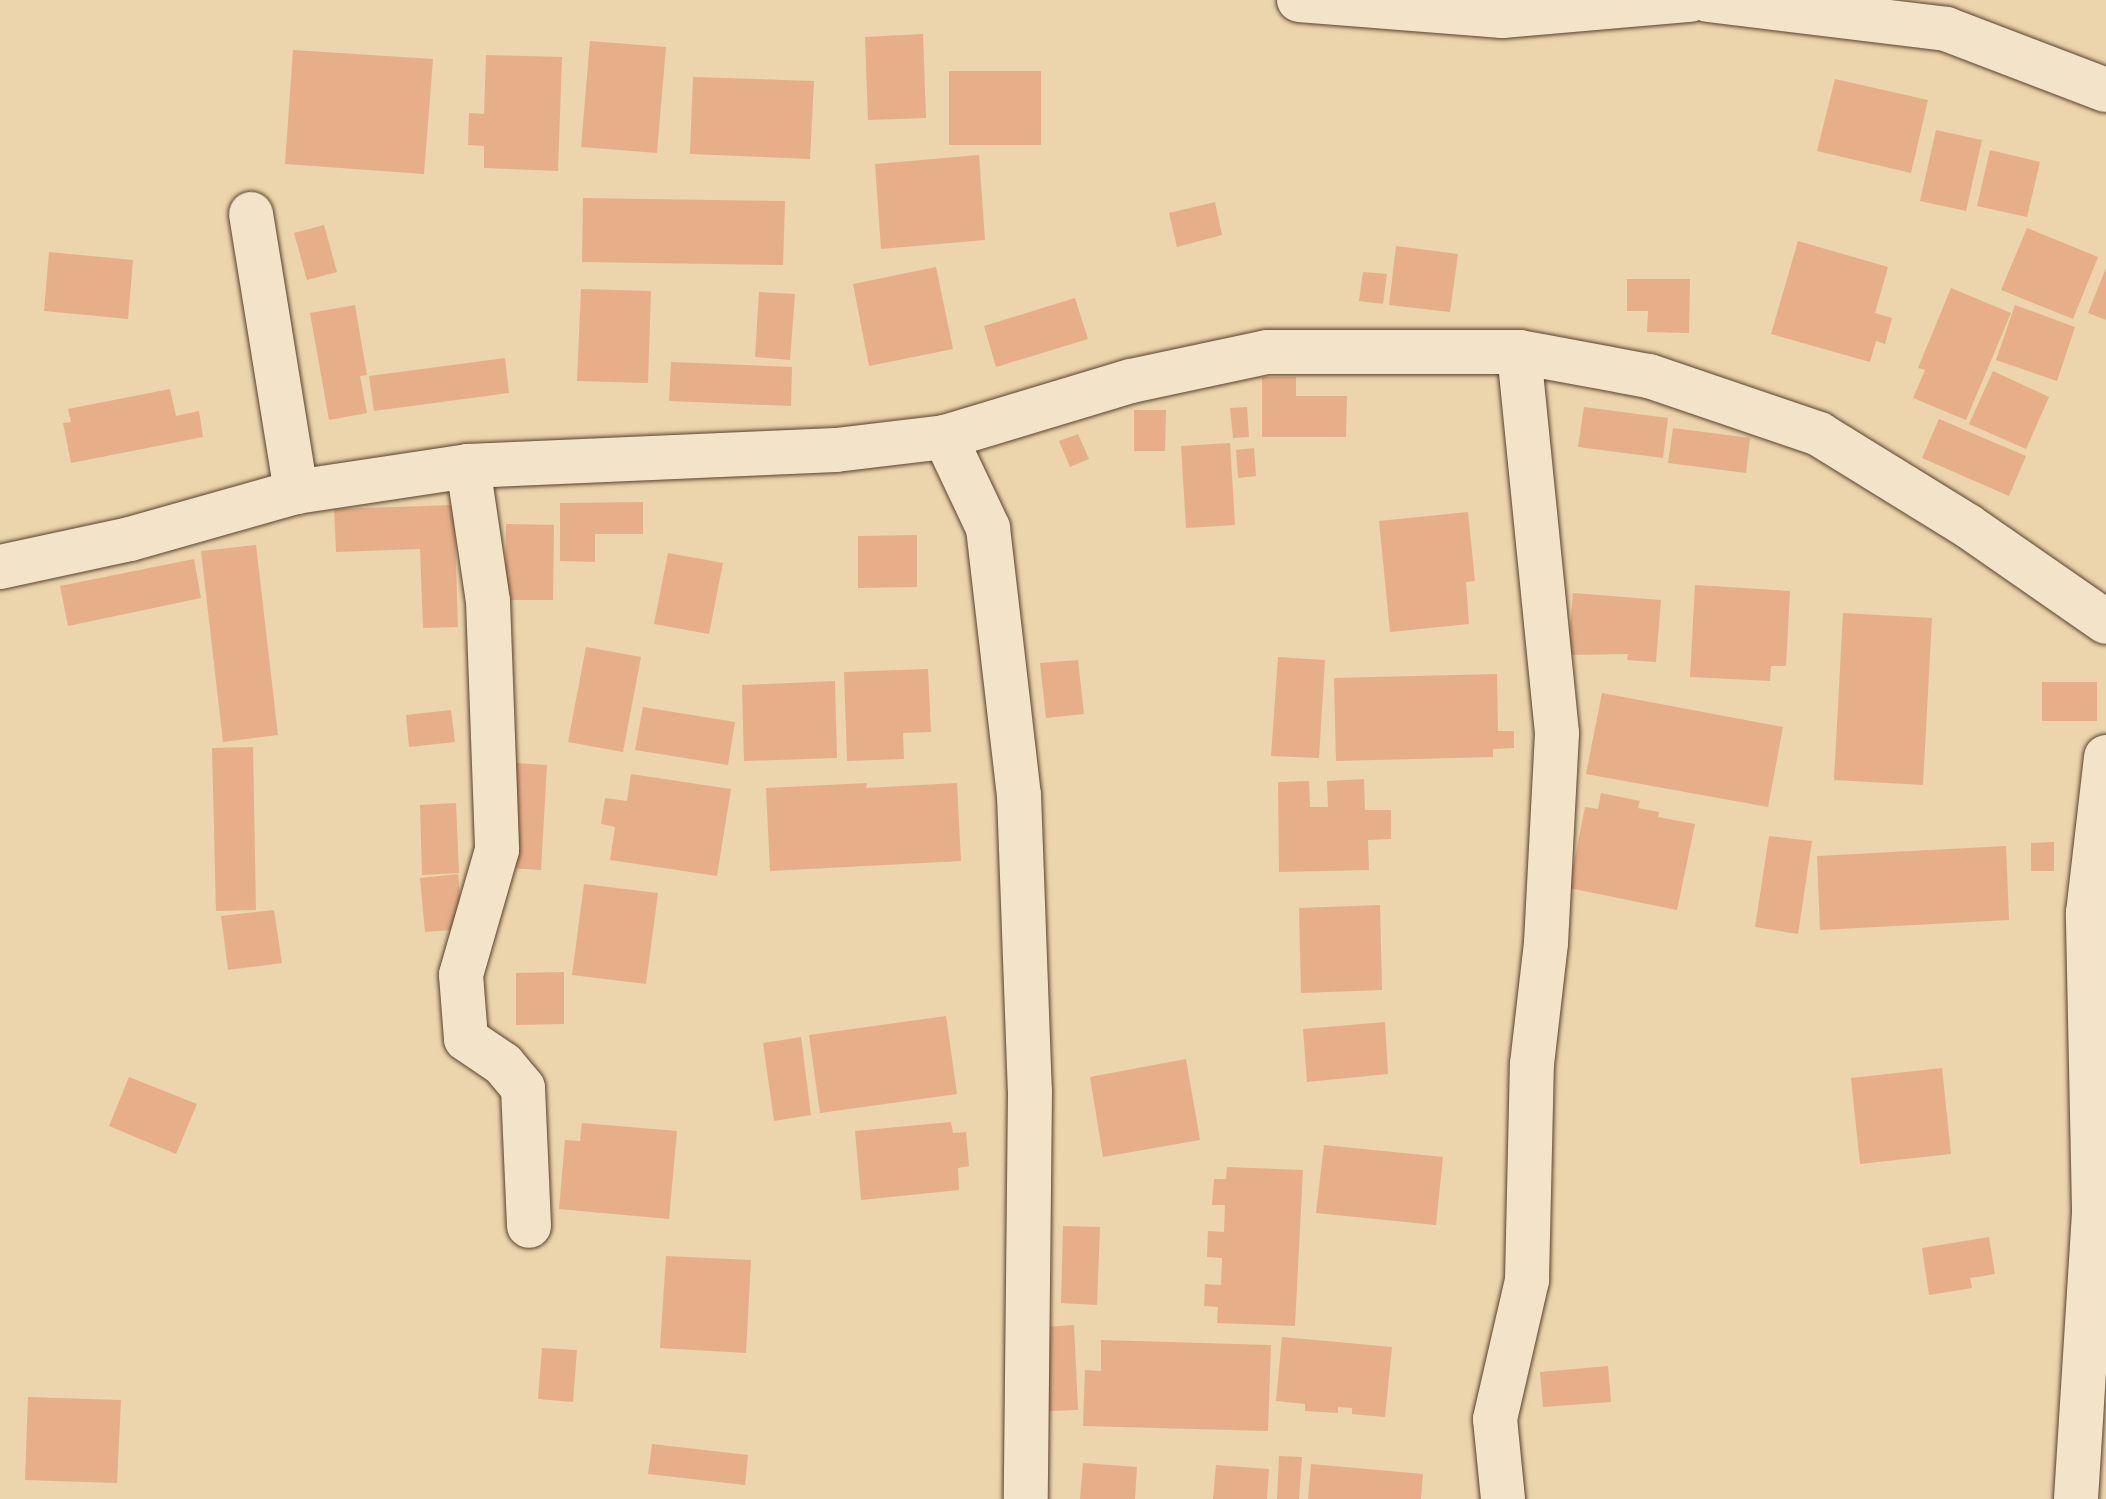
<!DOCTYPE html>
<style>
body{margin:0}
#map{position:relative;width:2106px;height:1499px;overflow:hidden;background:#ecd4ac;font-family:"Sorts Mill Goudy",serif}
div>[style]{position:absolute}
.building>*{inset:0;background:#e6af89}
.roads{filter:drop-shadow(0 0 2px #58422c) drop-shadow(0 0 2px #58422c)}
.street>*{height:44px;margin:-22px;padding:0 22px;transform-origin:22px;border-radius:22px;background:#f3e3c9}
span{translate:-50% -50%;white-space:nowrap;text-align:center;line-height:1.15;-webkit-text-stroke:8px #f3e3c9;paint-order:stroke}
</style>
<div id="map">
<div class="building">
<div style="clip-path:polygon(923px 34px,926px 118px,868px 120px,865px 37px)"></div>
<div style="clip-path:polygon(590px 41px,666px 47px,657px 153px,581px 147px)"></div>
<div style="clip-path:polygon(293px 50px,433px 59px,424px 174px,285px 164px)"></div>
<div style="clip-path:polygon(486px 55px,562px 57px,558px 171px,484px 168px,484px 146px,468px 145px,469px 113px,484px 114px)"></div>
<div style="clip-path:polygon(949px 71px,1041px 71px,1041px 145px,949px 145px)"></div>
<div style="clip-path:polygon(693px 77px,814px 81px,810px 159px,690px 154px)"></div>
<div style="clip-path:polygon(1835px 79px,1928px 100px,1911px 173px,1817px 151px)"></div>
<div style="clip-path:polygon(1936px 130px,1982px 140px,1966px 211px,1920px 201px)"></div>
<div style="clip-path:polygon(1990px 150px,2040px 162px,2027px 217px,1977px 206px)"></div>
<div style="clip-path:polygon(979px 155px,985px 240px,881px 249px,875px 164px)"></div>
<div style="clip-path:polygon(583px 198px,785px 201px,783px 265px,582px 262px)"></div>
<div style="clip-path:polygon(1215px 202px,1222px 235px,1177px 247px,1169px 213px)"></div>
<div style="clip-path:polygon(324px 225px,337px 272px,307px 280px,294px 233px)"></div>
<div style="clip-path:polygon(2027px 228px,2098px 257px,2073px 319px,2001px 290px)"></div>
<div style="clip-path:polygon(1798px 241px,1888px 267px,1875px 313px,1892px 318px,1885px 344px,1876px 341px,1870px 362px,1771px 334px)"></div>
<div style="clip-path:polygon(1396px 246px,1458px 254px,1450px 312px,1389px 305px)"></div>
<div style="clip-path:polygon(49px 252px,133px 260px,128px 319px,44px 311px)"></div>
<div style="clip-path:polygon(936px 267px,953px 349px,869px 366px,853px 284px)"></div>
<div style="clip-path:polygon(2106px 268px,2106px 320px,2088px 313px)"></div>
<div style="clip-path:polygon(1363px 272px,1387px 274px,1383px 304px,1359px 301px)"></div>
<div style="clip-path:polygon(1627px 279px,1690px 279px,1689px 333px,1647px 332px,1648px 311px,1627px 311px)"></div>
<div style="clip-path:polygon(1951px 288px,2011px 313px,1966px 420px,1913px 398px,1925px 370px,1918px 368px)"></div>
<div style="clip-path:polygon(581px 289px,651px 291px,648px 383px,577px 381px)"></div>
<div style="clip-path:polygon(759px 292px,795px 294px,790px 360px,755px 357px)"></div>
<div style="clip-path:polygon(1075px 298px,1088px 339px,996px 367px,984px 326px)"></div>
<div style="clip-path:polygon(355px 305px,367px 375px,360px 376px,367px 413px,329px 420px,310px 313px)"></div>
<div style="clip-path:polygon(2015px 305px,2075px 327px,2057px 381px,1996px 360px)"></div>
<div style="clip-path:polygon(505px 358px,509px 393px,374px 411px,369px 376px)"></div>
<div style="clip-path:polygon(671px 362px,792px 367px,791px 406px,669px 401px)"></div>
<div style="clip-path:polygon(1993px 371px,2049px 397px,2026px 449px,1969px 424px)"></div>
<div style="clip-path:polygon(1262px 377px,1296px 377px,1296px 396px,1347px 396px,1346px 437px,1262px 437px)"></div>
<div style="clip-path:polygon(170px 389px,176px 416px,199px 411px,203px 437px,71px 463px,63px 423px,71px 422px,68px 409px)"></div>
<div style="clip-path:polygon(1247px 407px,1249px 437px,1233px 438px,1230px 408px)"></div>
<div style="clip-path:polygon(1584px 407px,1668px 418px,1663px 458px,1578px 447px)"></div>
<div style="clip-path:polygon(1134px 410px,1166px 410px,1165px 451px,1134px 451px)"></div>
<div style="clip-path:polygon(1939px 419px,2026px 456px,2009px 496px,1922px 458px)"></div>
<div style="clip-path:polygon(1673px 428px,1750px 438px,1746px 473px,1668px 463px)"></div>
<div style="clip-path:polygon(1078px 434px,1089px 459px,1070px 467px,1059px 441px)"></div>
<div style="clip-path:polygon(1230px 443px,1235px 525px,1186px 528px,1181px 446px)"></div>
<div style="clip-path:polygon(1254px 448px,1256px 476px,1238px 478px,1236px 450px)"></div>
<div style="clip-path:polygon(643px 502px,643px 534px,595px 534px,595px 562px,560px 561px,560px 503px)"></div>
<div style="clip-path:polygon(454px 505px,458px 627px,423px 628px,420px 549px,336px 552px,334px 509px)"></div>
<div style="clip-path:polygon(1468px 512px,1475px 581px,1466px 582px,1469px 624px,1390px 632px,1379px 521px)"></div>
<div style="clip-path:polygon(506px 524px,554px 525px,553px 600px,505px 600px)"></div>
<div style="clip-path:polygon(917px 535px,917px 587px,858px 588px,858px 536px)"></div>
<div style="clip-path:polygon(256px 545px,278px 735px,223px 742px,201px 551px)"></div>
<div style="clip-path:polygon(668px 553px,723px 563px,709px 634px,654px 624px)"></div>
<div style="clip-path:polygon(194px 559px,201px 598px,68px 626px,60px 586px)"></div>
<div style="clip-path:polygon(1695px 585px,1790px 591px,1786px 666px,1771px 666px,1770px 681px,1690px 677px)"></div>
<div style="clip-path:polygon(1573px 593px,1661px 600px,1656px 662px,1627px 660px,1628px 654px,1568px 655px)"></div>
<div style="clip-path:polygon(1843px 613px,1932px 618px,1923px 785px,1834px 780px)"></div>
<div style="clip-path:polygon(586px 647px,641px 657px,623px 752px,568px 742px)"></div>
<div style="clip-path:polygon(1278px 657px,1325px 660px,1319px 758px,1271px 756px)"></div>
<div style="clip-path:polygon(1078px 660px,1084px 714px,1046px 718px,1040px 663px)"></div>
<div style="clip-path:polygon(928px 669px,931px 732px,903px 733px,904px 759px,847px 761px,844px 672px)"></div>
<div style="clip-path:polygon(1497px 674px,1498px 731px,1514px 731px,1514px 748px,1493px 749px,1493px 757px,1336px 761px,1334px 678px)"></div>
<div style="clip-path:polygon(835px 681px,837px 758px,744px 761px,742px 685px)"></div>
<div style="clip-path:polygon(2042px 682px,2097px 682px,2097px 721px,2042px 721px)"></div>
<div style="clip-path:polygon(1602px 693px,1783px 727px,1768px 807px,1586px 774px)"></div>
<div style="clip-path:polygon(643px 707px,735px 722px,728px 765px,635px 750px)"></div>
<div style="clip-path:polygon(451px 710px,455px 742px,409px 747px,406px 715px)"></div>
<div style="clip-path:polygon(253px 747px,256px 910px,216px 911px,212px 748px)"></div>
<div style="clip-path:polygon(515px 763px,547px 765px,541px 870px,508px 868px)"></div>
<div style="clip-path:polygon(631px 774px,731px 789px,717px 876px,610px 860px,615px 827px,601px 824px,605px 798px,627px 801px)"></div>
<div style="clip-path:polygon(1364px 779px,1365px 810px,1391px 810px,1391px 839px,1368px 840px,1369px 870px,1279px 872px,1278px 782px,1309px 781px,1310px 807px,1328px 807px,1327px 781px)"></div>
<div style="clip-path:polygon(867px 783px,866px 788px,957px 783px,961px 861px,770px 871px,766px 788px)"></div>
<div style="clip-path:polygon(1601px 793px,1640px 801px,1638px 808px,1659px 812px,1658px 817px,1695px 824px,1677px 910px,1569px 888px,1585px 807px,1598px 809px)"></div>
<div style="clip-path:polygon(456px 803px,459px 873px,422px 875px,420px 805px)"></div>
<div style="clip-path:polygon(1769px 836px,1812px 841px,1798px 934px,1755px 927px)"></div>
<div style="clip-path:polygon(2054px 842px,2054px 871px,2031px 871px,2031px 843px)"></div>
<div style="clip-path:polygon(2006px 846px,2009px 920px,1820px 930px,1817px 856px)"></div>
<div style="clip-path:polygon(458px 874px,463px 929px,425px 932px,420px 878px)"></div>
<div style="clip-path:polygon(584px 884px,658px 893px,646px 984px,572px 975px)"></div>
<div style="clip-path:polygon(1380px 905px,1382px 990px,1301px 993px,1299px 908px)"></div>
<div style="clip-path:polygon(274px 910px,282px 963px,228px 970px,221px 916px)"></div>
<div style="clip-path:polygon(564px 972px,564px 1024px,516px 1025px,516px 973px)"></div>
<div style="clip-path:polygon(946px 1016px,957px 1094px,820px 1113px,809px 1035px)"></div>
<div style="clip-path:polygon(1385px 1022px,1388px 1074px,1307px 1082px,1303px 1029px)"></div>
<div style="clip-path:polygon(801px 1037px,811px 1115px,774px 1121px,763px 1043px)"></div>
<div style="clip-path:polygon(1186px 1059px,1200px 1140px,1103px 1157px,1090px 1077px)"></div>
<div style="clip-path:polygon(1942px 1068px,1951px 1154px,1860px 1164px,1851px 1078px)"></div>
<div style="clip-path:polygon(129px 1077px,197px 1104px,176px 1154px,109px 1126px)"></div>
<div style="clip-path:polygon(951px 1122px,953px 1133px,966px 1132px,969px 1166px,958px 1168px,959px 1190px,861px 1200px,855px 1131px)"></div>
<div style="clip-path:polygon(582px 1123px,677px 1131px,669px 1219px,559px 1209px,565px 1140px,580px 1141px)"></div>
<div style="clip-path:polygon(1324px 1145px,1443px 1157px,1436px 1225px,1316px 1213px)"></div>
<div style="clip-path:polygon(1227px 1167px,1303px 1170px,1295px 1326px,1217px 1323px,1218px 1307px,1204px 1306px,1205px 1284px,1221px 1285px,1222px 1258px,1207px 1257px,1208px 1231px,1224px 1232px,1225px 1205px,1212px 1205px,1214px 1179px,1226px 1179px)"></div>
<div style="clip-path:polygon(1063px 1226px,1100px 1227px,1097px 1305px,1061px 1303px)"></div>
<div style="clip-path:polygon(1989px 1237px,1995px 1274px,1970px 1278px,1972px 1288px,1929px 1295px,1922px 1248px)"></div>
<div style="clip-path:polygon(666px 1256px,751px 1260px,746px 1353px,660px 1348px)"></div>
<div style="clip-path:polygon(1074px 1325px,1078px 1410px,1049px 1411px,1045px 1327px)"></div>
<div style="clip-path:polygon(1282px 1337px,1392px 1347px,1385px 1417px,1352px 1414px,1352px 1408px,1338px 1407px,1338px 1413px,1305px 1411px,1305px 1404px,1276px 1401px)"></div>
<div style="clip-path:polygon(1101px 1340px,1271px 1345px,1268px 1431px,1083px 1426px,1085px 1370px,1101px 1371px)"></div>
<div style="clip-path:polygon(542px 1348px,577px 1350px,573px 1402px,538px 1399px)"></div>
<div style="clip-path:polygon(1608px 1366px,1611px 1402px,1543px 1407px,1540px 1372px)"></div>
<div style="clip-path:polygon(28px 1397px,121px 1400px,117px 1483px,25px 1480px)"></div>
<div style="clip-path:polygon(652px 1444px,748px 1455px,745px 1485px,648px 1474px)"></div>
<div style="clip-path:polygon(1279px 1456px,1302px 1457px,1299px 1499px,1277px 1499px)"></div>
<div style="clip-path:polygon(1083px 1463px,1137px 1467px,1135px 1499px,1080px 1499px)"></div>
<div style="clip-path:polygon(1311px 1464px,1423px 1474px,1421px 1499px,1308px 1499px)"></div>
<div style="clip-path:polygon(1216px 1465px,1269px 1469px,1267px 1499px,1213px 1499px)"></div>
</div>
<div class="roads">
<div class="street">
<div style="left:1299px;top:0;width:204px;rotate:4.5deg"></div>
<div style="left:1502px;top:16px;width:189px;rotate:-4.9deg"></div>
<div style="left:1708px;top:0;width:240px;rotate:6.9deg"></div>
<div style="left:1946px;top:29px;width:171px;rotate:20.9deg"></div>
<div style="left:251px;top:214px;width:282px;rotate:80.8deg"></div>
<div style="left:945px;top:437px;width:101px;rotate:64.7deg"></div>
<div style="left:988px;top:528px;width:269px;rotate:83.4deg"></div>
<div style="left:1019px;top:795px;width:296px;rotate:87.9deg"></div>
<div style="left:1030px;top:1091px;width:408px;rotate:90.6deg"></div>
<div style="left:468px;top:466px;width:136px;rotate:81.6deg"></div>
<div style="left:488px;top:601px;width:249px;rotate:87.9deg"></div>
<div style="left:497px;top:850px;width:130px;rotate:106.1deg"></div>
<div style="left:461px;top:975px;width:64px;rotate:85.5deg"></div>
<div style="left:466px;top:1039px;width:45px;rotate:34deg"></div>
<div style="left:503px;top:1064px;width:31px;rotate:50deg"></div>
<div style="left:523px;top:1088px;width:138px;rotate:87.5deg"></div>
<div style="left:0;top:567px;width:133px;rotate:-12.2deg"></div>
<div style="left:130px;top:539px;width:173px;rotate:-15.8deg"></div>
<div style="left:296px;top:492px;width:174px;rotate:-8.6deg"></div>
<div style="left:468px;top:466px;width:368px;rotate:-2.5deg"></div>
<div style="left:836px;top:450px;width:110px;rotate:-6.8deg"></div>
<div style="left:945px;top:437px;width:194px;rotate:-16.8deg"></div>
<div style="left:1131px;top:381px;width:139px;rotate:-12deg"></div>
<div style="left:1267px;top:352px;width:252px"></div>
<div style="left:1519px;top:352px;width:132px;rotate:10.5deg"></div>
<div style="left:1649px;top:376px;width:180px;rotate:18.8deg"></div>
<div style="left:1819px;top:434px;width:175px;rotate:31.7deg"></div>
<div style="left:1968px;top:526px;width:168px;rotate:34.8deg"></div>
<div style="left:1503px;top:1499px;width:80px;rotate:-95.7deg"></div>
<div style="left:1495px;top:1419px;width:143px;rotate:-77deg"></div>
<div style="left:1527px;top:1280px;width:216px;rotate:-88.7deg"></div>
<div style="left:1532px;top:1064px;width:122px;rotate:-83.4deg"></div>
<div style="left:1546px;top:943px;width:210px;rotate:-87deg"></div>
<div style="left:1557px;top:733px;width:383px;rotate:-95.7deg"></div>
<div style="left:2076px;top:1499px;width:291px;rotate:-86.4deg"></div>
<div style="left:2094px;top:1209px;width:296px;rotate:-91.2deg"></div>
<div style="left:2088px;top:913px;width:157px;rotate:-83.4deg"></div>
</div>
</div>
</div>
